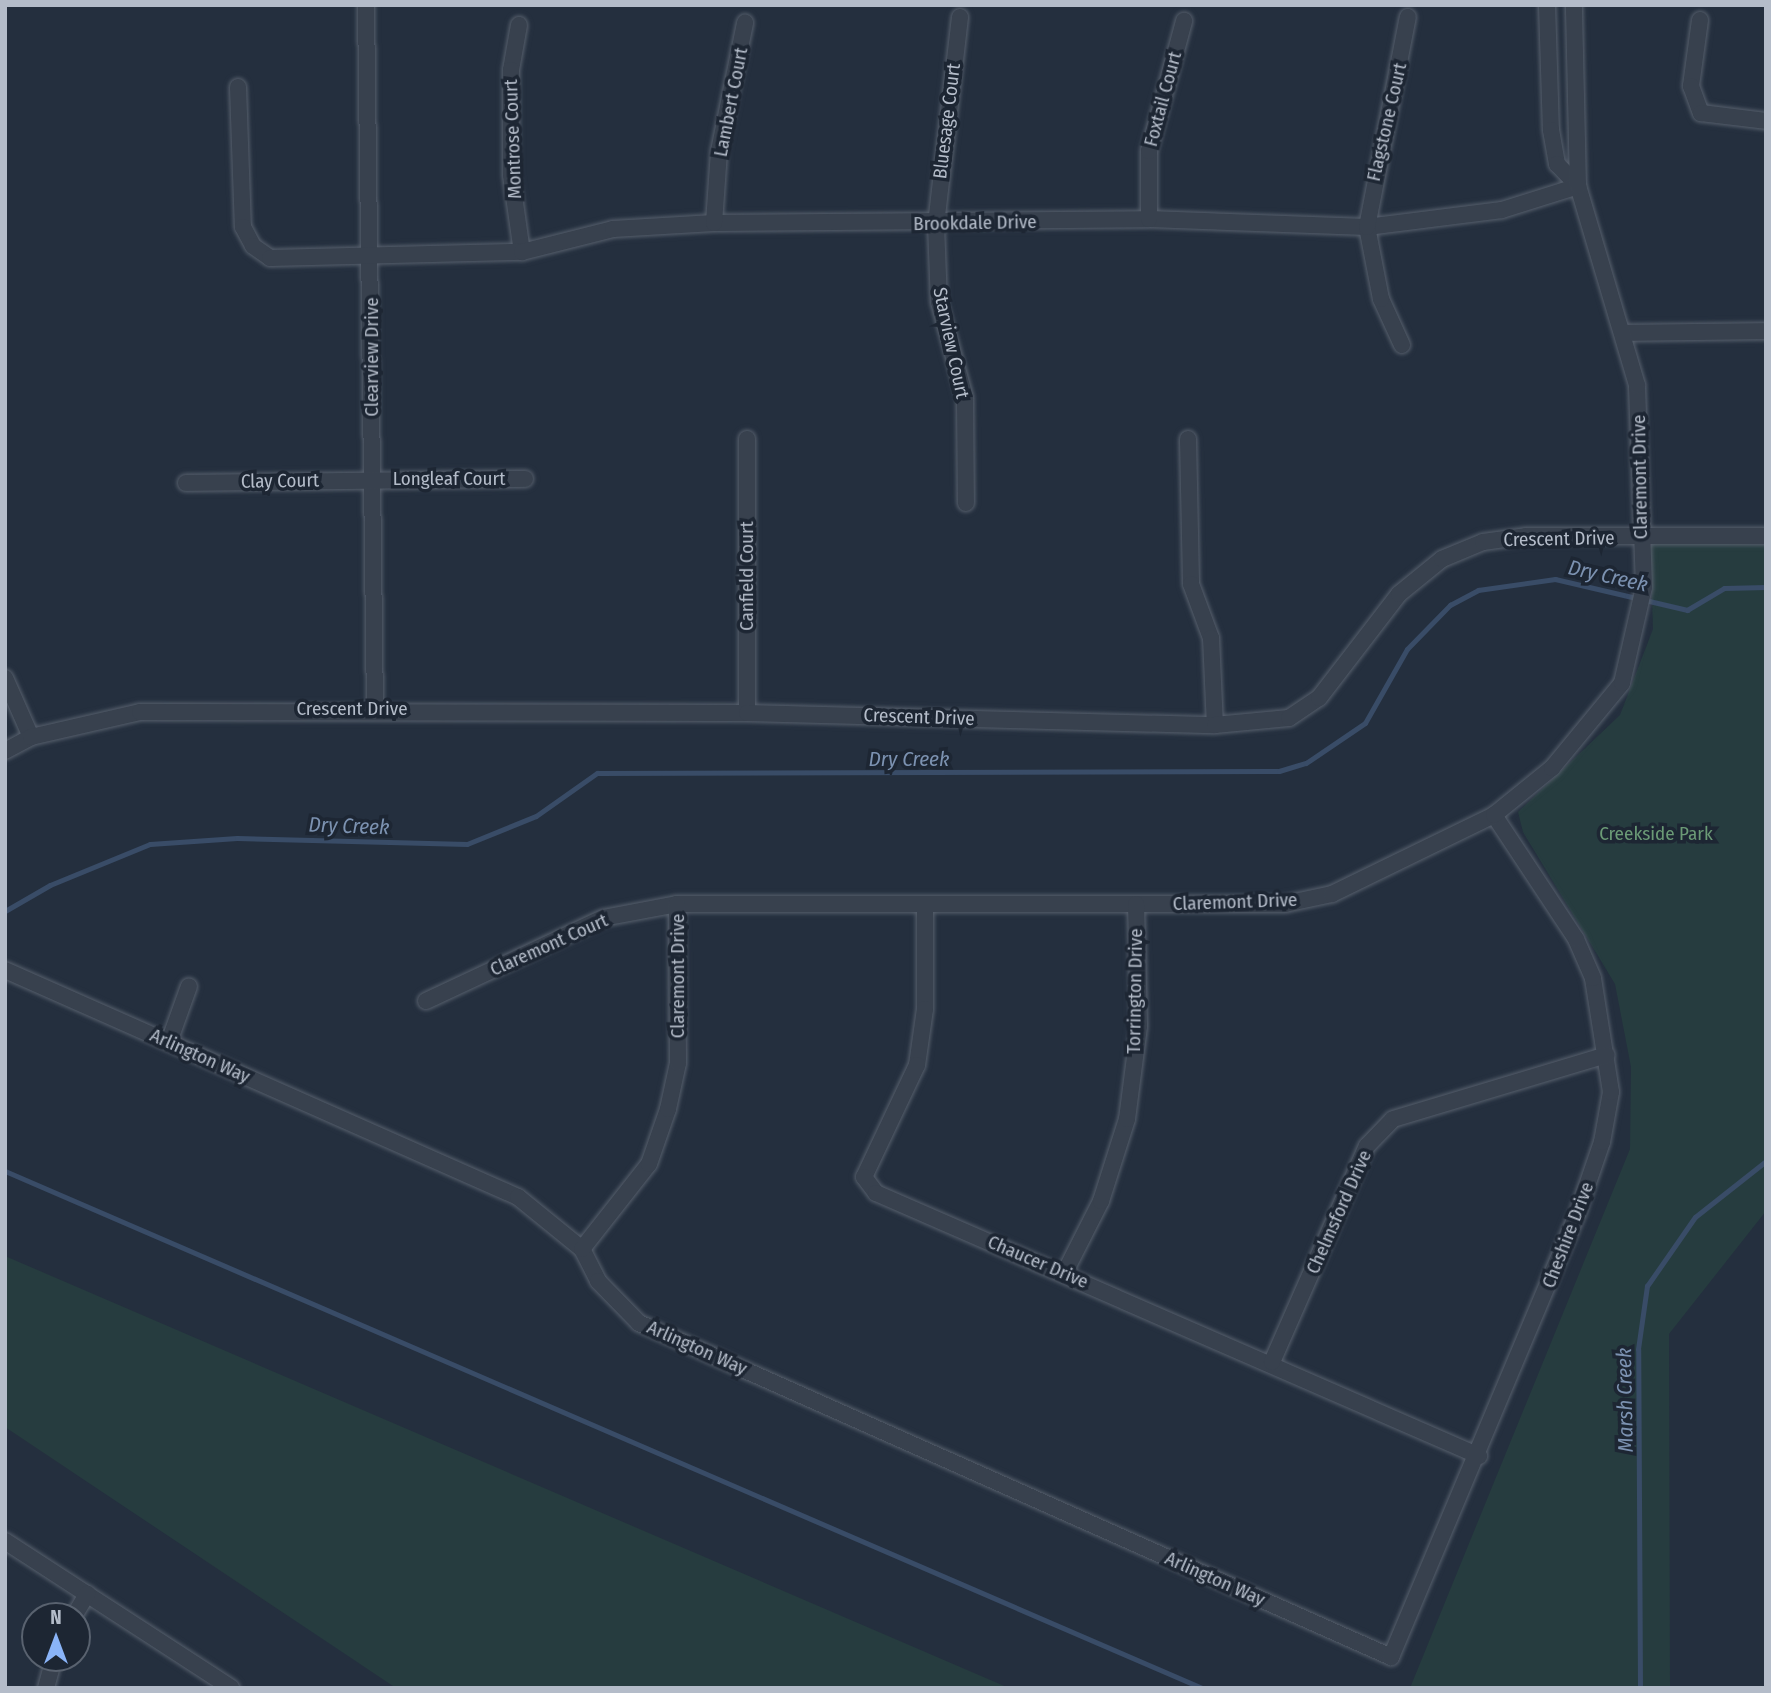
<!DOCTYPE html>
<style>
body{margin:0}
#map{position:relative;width:1771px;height:1693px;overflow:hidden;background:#242f3e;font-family:"Fira Sans Condensed",sans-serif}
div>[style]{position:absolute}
.green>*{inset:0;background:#263c3f}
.stream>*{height:5px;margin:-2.5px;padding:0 2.5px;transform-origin:2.5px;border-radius:2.5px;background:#394c67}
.roads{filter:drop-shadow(0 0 2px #565f6c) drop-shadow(0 0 2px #565f6c)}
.street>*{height:16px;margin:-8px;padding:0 8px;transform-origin:8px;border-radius:8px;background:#38414e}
span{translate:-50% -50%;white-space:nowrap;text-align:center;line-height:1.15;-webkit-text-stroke:7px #1d2633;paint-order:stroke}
.street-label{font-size:19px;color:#b4bcc9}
.park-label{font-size:19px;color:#6b9a76}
.water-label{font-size:21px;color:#7c92b1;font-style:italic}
.frame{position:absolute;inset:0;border:7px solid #b4bcc9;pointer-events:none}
.north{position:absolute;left:21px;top:1602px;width:70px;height:70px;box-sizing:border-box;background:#1d2633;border:2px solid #59626f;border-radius:50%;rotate:0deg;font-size:19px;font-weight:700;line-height:28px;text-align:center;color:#b4bcc9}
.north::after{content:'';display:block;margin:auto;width:24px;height:32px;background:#8ab4f8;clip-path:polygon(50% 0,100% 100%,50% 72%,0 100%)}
</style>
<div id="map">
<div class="green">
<div style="clip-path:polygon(1650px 542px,1766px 545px,1766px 1211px,1669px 1334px,1670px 1688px,1410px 1688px,1630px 1149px,1631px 1067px,1615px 984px,1523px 832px,1518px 812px,1620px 715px,1653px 629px)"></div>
<div style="clip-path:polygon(5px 1256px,1009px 1688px,396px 1688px,5px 1427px)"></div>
</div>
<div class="stream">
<div style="left:5px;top:911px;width:52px;rotate:-30deg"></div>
<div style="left:50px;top:885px;width:108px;rotate:-22.3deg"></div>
<div style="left:150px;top:844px;width:87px;rotate:-3.9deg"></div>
<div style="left:237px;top:838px;width:230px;rotate:1.5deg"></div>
<div style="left:467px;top:844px;width:74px;rotate:-22.1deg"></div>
<div style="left:536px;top:816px;width:75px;rotate:-35.2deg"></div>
<div style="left:597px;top:773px;width:682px;rotate:-0.17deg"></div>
<div style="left:1279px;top:771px;width:28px;rotate:-17deg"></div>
<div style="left:1306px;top:763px;width:71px;rotate:-34.1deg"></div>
<div style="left:1365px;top:723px;width:85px;rotate:-60.4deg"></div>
<div style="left:1407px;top:649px;width:62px;rotate:-45.7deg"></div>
<div style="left:1450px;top:605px;width:32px;rotate:-28deg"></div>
<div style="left:1478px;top:590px;width:78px;rotate:-8.1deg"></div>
<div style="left:1555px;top:579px;width:136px;rotate:13.2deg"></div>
<div style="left:1687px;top:610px;width:43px;rotate:-30.7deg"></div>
<div style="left:1724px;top:588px;width:42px;rotate:-1.4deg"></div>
<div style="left:5px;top:1171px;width:1304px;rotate:23.36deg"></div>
<div style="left:1640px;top:1688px;width:339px;rotate:-90.3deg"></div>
<div style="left:1638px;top:1349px;width:64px;rotate:-81.9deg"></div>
<div style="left:1647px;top:1286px;width:84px;rotate:-55.2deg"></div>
<div style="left:1695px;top:1217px;width:90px;rotate:-38.3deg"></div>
</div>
<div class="roads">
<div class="street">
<div style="left:366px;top:5px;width:703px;rotate:89.27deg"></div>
<div style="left:1547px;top:5px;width:125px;rotate:88.2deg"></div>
<div style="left:1551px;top:130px;width:35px;rotate:80deg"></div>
<div style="left:1557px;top:164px;width:30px;rotate:46deg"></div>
<div style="left:960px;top:17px;width:209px;rotate:96.6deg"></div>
<div style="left:936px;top:225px;width:77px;rotate:87.8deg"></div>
<div style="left:939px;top:302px;width:99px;rotate:74.8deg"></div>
<div style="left:965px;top:398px;width:105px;rotate:89.5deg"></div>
<div style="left:1700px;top:20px;width:67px;rotate:97.8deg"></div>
<div style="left:1691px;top:86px;width:29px;rotate:70deg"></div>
<div style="left:1701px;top:113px;width:65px;rotate:7deg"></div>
<div style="left:519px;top:25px;width:46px;rotate:100.1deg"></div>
<div style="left:511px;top:70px;width:105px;rotate:90deg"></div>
<div style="left:511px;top:175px;width:78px;rotate:81.9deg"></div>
<div style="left:238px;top:87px;width:140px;rotate:88deg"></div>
<div style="left:243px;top:227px;width:21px;rotate:62deg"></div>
<div style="left:253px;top:246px;width:21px;rotate:35deg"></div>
<div style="left:270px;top:258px;width:252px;rotate:-1.4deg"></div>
<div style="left:522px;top:252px;width:94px;rotate:-14.2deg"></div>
<div style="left:613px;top:229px;width:101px;rotate:-3.4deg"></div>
<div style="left:714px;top:223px;width:435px;rotate:-0.5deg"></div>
<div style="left:1149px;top:219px;width:218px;rotate:2.1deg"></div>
<div style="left:1367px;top:227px;width:136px;rotate:-7.2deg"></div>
<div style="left:1502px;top:210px;width:80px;rotate:-17.5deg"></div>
<div style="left:1149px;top:219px;width:68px;rotate:-90deg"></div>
<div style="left:1149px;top:151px;width:135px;rotate:-74.9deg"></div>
<div style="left:714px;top:223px;width:72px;rotate:-86deg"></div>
<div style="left:719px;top:151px;width:131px;rotate:-78.5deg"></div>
<div style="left:1626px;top:333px;width:140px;rotate:-0.8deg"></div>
<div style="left:1402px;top:345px;width:51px;rotate:-114.5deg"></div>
<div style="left:1381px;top:299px;width:73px;rotate:-101deg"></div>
<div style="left:1367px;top:227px;width:214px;rotate:-79deg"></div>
<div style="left:747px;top:439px;width:274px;rotate:90deg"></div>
<div style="left:1188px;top:439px;width:145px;rotate:88.8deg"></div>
<div style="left:1191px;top:584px;width:58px;rotate:69.7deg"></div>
<div style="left:1211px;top:638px;width:87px;rotate:87.4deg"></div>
<div style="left:186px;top:483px;width:339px;rotate:-0.7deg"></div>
<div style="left:5px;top:678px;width:64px;rotate:66.2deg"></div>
<div style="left:5px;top:751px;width:30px;rotate:-28deg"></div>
<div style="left:31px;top:737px;width:112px;rotate:-12.9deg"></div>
<div style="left:140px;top:712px;width:607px;rotate:0.09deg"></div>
<div style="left:747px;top:713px;width:468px;rotate:1.5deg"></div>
<div style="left:1215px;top:725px;width:74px;rotate:-5.4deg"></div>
<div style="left:1289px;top:718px;width:36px;rotate:-34deg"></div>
<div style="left:1319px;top:698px;width:131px;rotate:-52.4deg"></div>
<div style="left:1399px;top:594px;width:55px;rotate:-39.1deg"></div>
<div style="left:1442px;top:559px;width:44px;rotate:-22.5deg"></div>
<div style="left:1483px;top:542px;width:43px;rotate:-7.9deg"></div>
<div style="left:1526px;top:536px;width:240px"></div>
<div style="left:925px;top:904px;width:105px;rotate:90deg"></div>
<div style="left:925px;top:1009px;width:57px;rotate:98.1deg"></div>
<div style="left:917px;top:1065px;width:124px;rotate:115.3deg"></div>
<div style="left:864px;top:1177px;width:20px;rotate:53deg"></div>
<div style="left:876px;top:1193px;width:658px;rotate:23.56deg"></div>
<div style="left:5px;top:970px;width:561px;rotate:23.87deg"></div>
<div style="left:518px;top:1197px;width:82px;rotate:39.1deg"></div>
<div style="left:582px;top:1249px;width:36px;rotate:63deg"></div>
<div style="left:598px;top:1281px;width:59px;rotate:45.7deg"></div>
<div style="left:639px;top:1323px;width:823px;rotate:23.95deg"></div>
<div style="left:1391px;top:1657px;width:486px;rotate:-67.2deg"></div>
<div style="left:1579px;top:1209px;width:71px;rotate:-71.1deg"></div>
<div style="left:1602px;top:1142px;width:51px;rotate:-79.8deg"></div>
<div style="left:1611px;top:1092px;width:115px;rotate:-99deg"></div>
<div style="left:1593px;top:978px;width:43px;rotate:-113.6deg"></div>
<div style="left:1576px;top:939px;width:149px;rotate:-123.5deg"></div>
<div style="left:426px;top:1001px;width:195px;rotate:-25.1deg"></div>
<div style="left:603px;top:918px;width:75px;rotate:-10.7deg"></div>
<div style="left:677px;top:904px;width:608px"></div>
<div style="left:1285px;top:904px;width:48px;rotate:-12deg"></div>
<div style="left:1332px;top:894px;width:180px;rotate:-26deg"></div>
<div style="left:1494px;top:815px;width:75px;rotate:-39deg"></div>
<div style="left:1552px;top:768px;width:110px;rotate:-50.5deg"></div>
<div style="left:1622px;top:683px;width:98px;rotate:-77.1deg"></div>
<div style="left:1644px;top:587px;width:202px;rotate:-92deg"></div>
<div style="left:1637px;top:385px;width:208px;rotate:-106.5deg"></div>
<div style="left:1578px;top:186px;width:181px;rotate:-91.3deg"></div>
<div style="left:169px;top:1042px;width:59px;rotate:-70.3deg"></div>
<div style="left:582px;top:1249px;width:108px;rotate:-51.8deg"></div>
<div style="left:649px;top:1164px;width:58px;rotate:-70.9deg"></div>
<div style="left:668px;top:1109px;width:47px;rotate:-77.7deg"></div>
<div style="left:678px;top:1063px;width:159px;rotate:-90.4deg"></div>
<div style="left:1064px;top:1274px;width:82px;rotate:-63.1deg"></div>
<div style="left:1101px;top:1201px;width:86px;rotate:-72.4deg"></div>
<div style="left:1127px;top:1119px;width:94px;rotate:-82.6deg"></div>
<div style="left:1139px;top:1026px;width:122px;rotate:-91.4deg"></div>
<div style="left:1272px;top:1362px;width:236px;rotate:-66.3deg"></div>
<div style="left:1367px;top:1146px;width:37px;rotate:-46deg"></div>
<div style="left:1393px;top:1119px;width:223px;rotate:-16.7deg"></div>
<div style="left:5px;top:1541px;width:270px;rotate:33deg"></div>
<div style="left:74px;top:1616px;width:26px;rotate:-59deg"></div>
<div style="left:46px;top:1688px;width:31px;rotate:-75deg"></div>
</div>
</div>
<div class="street-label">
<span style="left:1163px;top:99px;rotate:-75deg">Foxtail Court</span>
<span style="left:731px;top:102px;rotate:-79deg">Lambert Court</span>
<span style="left:947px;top:121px;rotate:-83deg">Bluesage Court</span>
<span style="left:1387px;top:122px;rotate:-77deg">Flagstone Court</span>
<span style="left:513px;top:139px;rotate:-92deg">Montrose Court</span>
<span style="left:975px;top:223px;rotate:-1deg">Brookdale Drive</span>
<span style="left:951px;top:343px;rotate:78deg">Starview Court</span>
<span style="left:372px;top:357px;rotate:-90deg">Clearview Drive</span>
<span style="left:1640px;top:477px;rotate:-91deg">Claremont Drive</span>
<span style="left:449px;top:479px">Longleaf Court</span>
<span style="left:280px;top:481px;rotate:-1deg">Clay Court</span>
<span style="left:1559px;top:539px;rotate:-1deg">Crescent Drive</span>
<span style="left:747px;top:576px;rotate:-90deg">Canfield Court</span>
<span style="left:352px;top:709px">Crescent Drive</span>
<span style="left:919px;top:717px;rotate:2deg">Crescent Drive</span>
<span style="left:1235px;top:902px;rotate:-2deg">Claremont Drive</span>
<span style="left:549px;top:945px;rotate:-24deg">Claremont Court</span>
<span style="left:678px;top:976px;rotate:-90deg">Claremont Drive</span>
<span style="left:1135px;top:991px;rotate:-89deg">Torrington Drive</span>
<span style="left:200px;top:1056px;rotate:24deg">Arlington Way</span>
<span style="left:1339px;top:1212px;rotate:-66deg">Chelmsford Drive</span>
<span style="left:1568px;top:1235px;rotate:-69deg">Cheshire Drive</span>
<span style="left:1038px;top:1262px;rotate:23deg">Chaucer Drive</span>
<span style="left:697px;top:1348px;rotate:24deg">Arlington Way</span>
<span style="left:1215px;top:1579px;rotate:24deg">Arlington Way</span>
</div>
<div class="park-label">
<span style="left:1656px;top:834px">Creekside Park</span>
</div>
<div class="water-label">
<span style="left:1608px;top:576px;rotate:13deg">Dry Creek</span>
<span style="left:909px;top:759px">Dry Creek</span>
<span style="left:349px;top:826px;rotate:2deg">Dry Creek</span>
<span style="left:1625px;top:1400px;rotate:-91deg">Marsh Creek</span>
</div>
<div class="frame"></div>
<div class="north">N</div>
</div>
